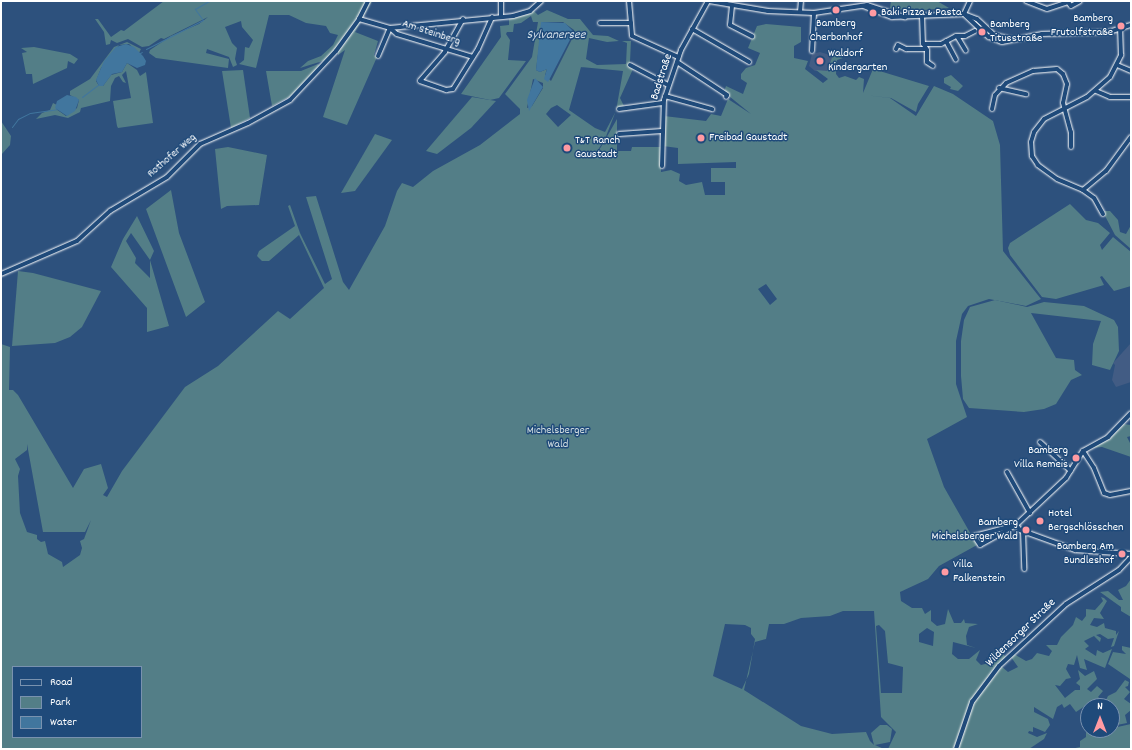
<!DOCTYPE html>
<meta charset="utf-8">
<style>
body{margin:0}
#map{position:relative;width:1132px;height:750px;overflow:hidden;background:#2d517d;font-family:Dekko,sans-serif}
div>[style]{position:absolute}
.built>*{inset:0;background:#425c84}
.green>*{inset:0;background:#537e87}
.water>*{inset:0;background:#41769e}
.stream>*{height:1px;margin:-0.5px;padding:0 0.5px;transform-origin:0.5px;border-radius:0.5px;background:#41769e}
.roads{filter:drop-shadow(0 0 1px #fff) drop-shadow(0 0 1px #fff)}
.minor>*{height:4px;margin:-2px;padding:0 2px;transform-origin:2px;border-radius:2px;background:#1f4a7a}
.dots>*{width:11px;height:11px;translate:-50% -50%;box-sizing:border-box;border:2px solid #1f4a7a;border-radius:50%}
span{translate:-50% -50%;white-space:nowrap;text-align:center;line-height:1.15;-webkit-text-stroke:3px #1f4a7a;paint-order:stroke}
.poi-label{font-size:12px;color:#fff}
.left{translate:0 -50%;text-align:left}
.right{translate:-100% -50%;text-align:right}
.street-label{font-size:12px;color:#fff}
.park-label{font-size:12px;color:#d4dfe1}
.water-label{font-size:13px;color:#d0dde7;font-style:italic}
.frame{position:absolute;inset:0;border:2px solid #fff;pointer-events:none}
.legend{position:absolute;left:12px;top:666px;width:130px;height:72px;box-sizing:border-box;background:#1f4a7a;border:1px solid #7992af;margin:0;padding:5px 7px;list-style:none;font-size:12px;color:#fff}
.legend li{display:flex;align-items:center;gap:8px;height:20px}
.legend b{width:20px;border:1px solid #7992af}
.north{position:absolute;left:1080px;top:698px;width:40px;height:40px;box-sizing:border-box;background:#1f4a7a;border:1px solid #7992af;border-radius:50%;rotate:0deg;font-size:11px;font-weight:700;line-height:16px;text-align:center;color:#fff}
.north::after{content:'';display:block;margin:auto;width:14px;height:18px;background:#ff9aa2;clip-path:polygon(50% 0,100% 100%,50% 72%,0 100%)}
</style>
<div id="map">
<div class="built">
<div style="clip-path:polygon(820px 52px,833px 56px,827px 71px,815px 71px,809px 66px,812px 54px)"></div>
<div style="clip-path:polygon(1131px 343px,1131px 382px,1116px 387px,1112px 380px,1115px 365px,1113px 363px)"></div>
</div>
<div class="green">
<div style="clip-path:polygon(164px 1px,372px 1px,355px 32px,378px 41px,374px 55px,377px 57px,347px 125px,323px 117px,345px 50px,338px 55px,338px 50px,326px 60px,300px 68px,308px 61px,321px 56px,333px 45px,338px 35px,330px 33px,326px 26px,306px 23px,289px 15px,269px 15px,256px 68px,239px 64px,244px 60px,245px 47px,249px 48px,253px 40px,242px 27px,241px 21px,225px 27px,232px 43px,237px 48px,235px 59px,237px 65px,233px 67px,229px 57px,207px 49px,206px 53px,229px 59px,228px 68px,156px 58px,149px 53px,150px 50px,171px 36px,199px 24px,208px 17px,164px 39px,161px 38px,149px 46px,142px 47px,128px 39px,117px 43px,111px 40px,110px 44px,106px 45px,104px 32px,95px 19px,98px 19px,111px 37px,121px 30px,124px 31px)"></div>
<div style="clip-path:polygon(891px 1px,937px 1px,949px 8px,911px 11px,890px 8px)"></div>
<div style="clip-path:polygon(evenodd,533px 10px,538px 15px,547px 10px,568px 19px,580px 19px,593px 35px,608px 36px,619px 41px,607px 42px,589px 38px,586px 59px,597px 65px,626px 64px,627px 43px,622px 41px,631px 41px,630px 62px,633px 69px,620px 98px,624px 106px,617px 108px,605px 139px,592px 159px,601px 147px,617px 119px,617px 154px,618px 151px,631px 151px,632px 147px,661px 147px,661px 172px,671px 170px,680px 174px,679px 181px,686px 185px,702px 182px,705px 195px,725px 195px,725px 182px,711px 182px,711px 168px,736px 168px,736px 162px,678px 164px,678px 148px,663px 146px,664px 116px,706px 121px,711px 114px,721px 116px,728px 99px,751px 114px,724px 92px,726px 86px,743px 94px,747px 83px,741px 79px,741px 74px,746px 68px,755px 65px,760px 53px,748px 48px,757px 26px,766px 24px,801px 27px,801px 42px,794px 46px,794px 58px,808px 61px,805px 69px,823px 83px,828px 79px,816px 70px,827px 71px,833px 55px,835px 55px,843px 58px,837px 60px,836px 74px,839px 78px,845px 76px,856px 80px,859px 77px,864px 79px,863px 93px,873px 69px,929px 86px,918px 104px,916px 112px,891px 98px,864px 95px,890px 98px,916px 116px,934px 86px,953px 94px,993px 121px,1000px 145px,1003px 251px,1041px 299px,1026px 306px,989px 299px,968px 306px,962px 314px,956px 341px,956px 384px,967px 417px,927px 439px,944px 487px,977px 545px,939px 566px,928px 579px,900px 592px,901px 601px,912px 608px,922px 608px,925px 614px,931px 610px,931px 621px,937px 626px,945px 624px,948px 609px,954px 623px,961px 623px,964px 619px,965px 623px,978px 624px,969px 627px,966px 636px,967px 645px,976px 648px,953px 642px,952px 654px,958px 659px,969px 659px,980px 650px,976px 660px,981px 665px,989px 663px,992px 652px,1003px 654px,1006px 657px,1001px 666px,1008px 672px,1018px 667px,1011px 657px,1014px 654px,1026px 661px,1032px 659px,1037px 653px,1049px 656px,1052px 651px,1046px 645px,1057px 645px,1061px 637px,1073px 625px,1076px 617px,1082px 621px,1086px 616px,1086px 609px,1095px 610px,1103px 601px,1101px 597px,1104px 598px,1107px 601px,1100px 613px,1104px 619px,1094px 618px,1090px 625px,1097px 627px,1104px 623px,1105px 628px,1116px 631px,1116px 635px,1119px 631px,1114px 646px,1111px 647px,1114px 638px,1108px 639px,1100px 634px,1096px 635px,1101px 638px,1100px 642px,1094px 636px,1084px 641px,1089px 646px,1085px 649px,1096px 656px,1097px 650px,1103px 653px,1112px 649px,1105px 668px,1084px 659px,1087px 670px,1080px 668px,1077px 655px,1074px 665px,1068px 664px,1066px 669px,1071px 678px,1066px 679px,1060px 686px,1055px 685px,1065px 698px,1075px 690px,1080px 690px,1080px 686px,1076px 683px,1080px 679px,1078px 670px,1085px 676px,1094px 671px,1097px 679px,1087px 689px,1091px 692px,1097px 686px,1103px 691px,1098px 697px,1105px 702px,1108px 696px,1116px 692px,1125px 680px,1129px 682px,1128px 686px,1125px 687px,1130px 692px,1124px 699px,1131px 704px,1131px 710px,1125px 715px,1127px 723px,1112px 726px,1112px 706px,1091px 706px,1088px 704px,1076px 712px,1070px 704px,1064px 708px,1062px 704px,1057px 707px,1053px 719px,1034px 707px,1034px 712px,1048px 719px,1050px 725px,1045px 732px,1033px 727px,1033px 732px,1029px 731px,1028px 733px,1037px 737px,1047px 733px,1044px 739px,1029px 749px,888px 749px,896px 732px,881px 717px,874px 611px,843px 611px,830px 616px,801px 618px,784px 624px,769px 624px,766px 639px,755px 642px,744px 690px,801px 726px,832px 734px,866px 732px,870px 741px,874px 745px,871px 733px,880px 725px,887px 725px,892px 729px,890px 742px,875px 745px,884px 749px,1px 749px,1px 344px,10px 347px,9px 390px,13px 390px,18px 395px,73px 488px,84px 469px,101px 464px,108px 488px,103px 495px,107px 497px,122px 471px,185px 387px,218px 366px,278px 311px,290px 319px,324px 288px,299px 235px,269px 261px,262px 261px,257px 256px,259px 251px,295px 226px,288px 206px,290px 205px,300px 233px,325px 284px,332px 279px,306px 197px,316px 196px,343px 282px,349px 290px,385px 226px,397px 191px,402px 183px,413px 187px,433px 171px,480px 145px,520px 114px,520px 109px,505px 94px,532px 57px,538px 22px,533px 22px,531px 16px,521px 23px,514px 24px,513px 32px,507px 32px,506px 34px,510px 40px,508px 60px,526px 61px,499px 98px,490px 100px,461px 94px,501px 37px,500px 26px,509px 25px,509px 18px,533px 10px,542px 22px,563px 22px,574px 30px,574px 35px,551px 81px,545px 75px,547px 69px,540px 72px,536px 70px,542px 22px,533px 10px,581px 67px,623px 71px,616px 111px,605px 132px,595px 128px,569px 110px,581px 67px,533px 10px,533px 79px,543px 83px,543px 88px,532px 106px,527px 108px,533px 79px,533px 10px,557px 105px,571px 115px,558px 127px,546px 114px,551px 108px,557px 105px,533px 10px,766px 284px,777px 299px,770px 305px,758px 289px,766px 284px,533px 10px,27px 444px,43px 532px,85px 532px,91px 520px,84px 539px,80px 541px,82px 548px,80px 555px,63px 567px,62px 562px,48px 554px,45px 541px,41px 542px,37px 539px,37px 535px,27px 532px,20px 513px,18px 476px,20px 469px,15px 459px,27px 450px,27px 444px,533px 10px,725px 624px,745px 625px,751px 628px,751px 634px,755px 639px,749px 674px,742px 689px,713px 676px,725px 624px,533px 10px,879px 625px,885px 631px,888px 663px,903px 667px,902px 693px,881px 693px,876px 626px,879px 625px,533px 10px,927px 628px,934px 632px,933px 646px,919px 642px,919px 634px,927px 628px,533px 10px,13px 667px,141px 667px,141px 737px,13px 737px,13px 667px)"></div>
<div style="clip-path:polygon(127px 42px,141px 49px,139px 53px,129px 44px,119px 45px,101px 68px,96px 81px,99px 86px,103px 86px,111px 75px,122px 72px,127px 63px,137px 70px,140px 76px,146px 72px,153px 123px,118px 128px,117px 126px,113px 101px,131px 98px,126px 71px,122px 75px,126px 83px,123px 82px,119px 76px,115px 78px,111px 86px,110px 101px,81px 108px,80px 112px,68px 118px,55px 115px,36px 119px,42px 113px,50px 110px,53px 103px,57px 105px,56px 109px,66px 116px,77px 108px,79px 100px,70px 95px,70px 91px,90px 79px,114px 47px)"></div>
<div style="clip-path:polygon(34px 47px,70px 54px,78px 59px,74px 64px,68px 61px,67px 68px,33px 84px,32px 74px,26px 74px,22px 53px,27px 52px,21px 48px)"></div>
<div style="clip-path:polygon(318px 64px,320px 66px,293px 95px,272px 106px,266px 71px,301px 71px)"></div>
<div style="clip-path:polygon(243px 70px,250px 118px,231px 128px,222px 71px)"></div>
<div style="clip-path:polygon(951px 75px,963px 86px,958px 91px,950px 89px,951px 87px,944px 83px,944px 78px)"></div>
<div style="clip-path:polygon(472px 97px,496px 101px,471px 128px,437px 154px,426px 151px)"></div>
<div style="clip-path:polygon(1px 121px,11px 136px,10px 145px,1px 155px)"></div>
<div style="clip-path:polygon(375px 134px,392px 140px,355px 191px,341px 193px)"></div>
<div style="clip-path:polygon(228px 147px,267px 155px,259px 205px,227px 206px,221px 209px,215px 149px)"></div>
<div style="clip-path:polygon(171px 190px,179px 233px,205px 302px,186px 317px,146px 209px)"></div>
<div style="clip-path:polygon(1070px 204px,1086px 220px,1098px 223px,1110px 233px,1100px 245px,1102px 250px,1113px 237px,1131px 252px,1131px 286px,1114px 291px,1102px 276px,1100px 277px,1104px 285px,1056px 299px,1042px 297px,1010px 255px,1008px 248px,1010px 243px)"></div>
<div style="clip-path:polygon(1105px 211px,1110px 211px,1118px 220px,1120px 232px,1126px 234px,1131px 225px,1131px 249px,1115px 235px,1104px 214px)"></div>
<div style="clip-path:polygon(evenodd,137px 216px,154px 251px,150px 260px,169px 326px,147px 332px,147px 308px,111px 267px,123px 239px,137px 216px,131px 233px,150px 260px,150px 278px,135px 263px,136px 258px,126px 241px,131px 233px)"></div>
<div style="clip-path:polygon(18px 271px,33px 273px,101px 291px,82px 327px,70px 337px,55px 343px,12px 346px)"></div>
<div style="clip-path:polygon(995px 300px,1027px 307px,1044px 302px,1084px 306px,1114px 320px,1118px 327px,1119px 351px,1110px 370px,1092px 365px,1093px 344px,1101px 321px,1031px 313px,1056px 358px,1074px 360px,1075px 370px,1082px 375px,1071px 380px,1056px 404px,1044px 409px,1024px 412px,969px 408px,963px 399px,961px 376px,961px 341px,964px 320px,970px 307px)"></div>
<div style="clip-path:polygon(1123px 424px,1131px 425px,1131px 436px,1127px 437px,1131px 445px,1131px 457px,1102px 447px,1091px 448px,1109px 438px)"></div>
<div style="clip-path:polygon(1131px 579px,1131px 617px,1121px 611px,1121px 607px,1100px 592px,1108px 591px,1119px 600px,1123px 600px,1118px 590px,1126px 586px)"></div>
<div style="clip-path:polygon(1122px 646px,1131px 648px,1130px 679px,1108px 664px,1113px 652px,1126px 654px,1122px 650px)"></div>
<div style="clip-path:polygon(1131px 724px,1131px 749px,1071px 749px,1080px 747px,1080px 741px,1086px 737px,1086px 731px,1099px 737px,1104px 730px)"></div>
</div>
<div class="water">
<div style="clip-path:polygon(541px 22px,565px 23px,574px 32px,548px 82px,544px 79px,547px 69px,540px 72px,536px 70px)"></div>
<div style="clip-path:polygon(126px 44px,134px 47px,143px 56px,146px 61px,145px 65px,137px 68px,127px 63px,122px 72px,112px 74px,103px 86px,99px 86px,96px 80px,104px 61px,116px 47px)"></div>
<div style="clip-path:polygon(535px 78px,543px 87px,529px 111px,527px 100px)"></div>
<div style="clip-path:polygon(67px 95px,76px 97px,79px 100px,75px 111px,67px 116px,55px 108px,57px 101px)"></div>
</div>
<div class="stream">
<div style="left:146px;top:49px;width:64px;rotate:-27deg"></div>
<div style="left:203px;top:20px;width:14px;rotate:-126deg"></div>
<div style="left:195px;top:9px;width:16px;rotate:-30deg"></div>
<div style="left:140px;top:53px;width:2px;rotate:-27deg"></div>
<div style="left:82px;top:97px;width:20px;rotate:-37deg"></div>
<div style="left:12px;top:127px;width:10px;rotate:-53deg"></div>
<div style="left:18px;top:119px;width:13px;rotate:-27deg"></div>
<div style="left:30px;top:113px;width:27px;rotate:-8deg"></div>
</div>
<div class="roads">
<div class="minor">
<div style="left:501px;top:1px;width:16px;rotate:90deg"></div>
<div style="left:629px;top:1px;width:35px;rotate:85deg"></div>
<div style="left:632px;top:36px;width:51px;rotate:24.5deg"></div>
<div style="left:709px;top:1px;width:60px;rotate:9.6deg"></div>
<div style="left:768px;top:11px;width:46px;rotate:2.5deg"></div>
<div style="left:814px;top:13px;width:54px;rotate:-8.6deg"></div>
<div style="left:867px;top:5px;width:40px;rotate:18deg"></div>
<div style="left:1026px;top:1px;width:22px;rotate:21deg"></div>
<div style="left:1047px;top:9px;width:22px;rotate:-18deg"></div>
<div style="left:1068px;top:2px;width:5px;rotate:53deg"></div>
<div style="left:1071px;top:6px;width:10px;rotate:-29deg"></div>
<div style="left:732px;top:6px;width:19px;rotate:96deg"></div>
<div style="left:730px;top:25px;width:25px;rotate:27deg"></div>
<div style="left:863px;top:6px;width:31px;rotate:21deg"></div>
<div style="left:892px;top:17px;width:72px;rotate:-2.4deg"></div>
<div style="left:964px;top:14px;width:14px;rotate:21deg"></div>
<div style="left:977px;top:19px;width:23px;rotate:43deg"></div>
<div style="left:994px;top:35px;width:17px;rotate:13deg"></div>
<div style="left:800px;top:12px;width:11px;rotate:-85deg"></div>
<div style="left:964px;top:14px;width:34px;rotate:43deg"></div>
<div style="left:989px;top:37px;width:14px;rotate:21deg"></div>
<div style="left:1002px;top:42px;width:41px;rotate:-11.3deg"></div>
<div style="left:1042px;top:34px;width:67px;rotate:-1.7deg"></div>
<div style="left:1109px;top:32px;width:23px;rotate:-18deg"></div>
<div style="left:964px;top:14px;width:14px;rotate:-65deg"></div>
<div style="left:922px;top:16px;width:27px;rotate:88deg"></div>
<div style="left:923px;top:43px;width:8px;rotate:60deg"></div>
<div style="left:927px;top:50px;width:12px;rotate:90deg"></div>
<div style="left:927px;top:62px;width:7px;rotate:34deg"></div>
<div style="left:359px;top:19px;width:32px;rotate:16deg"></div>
<div style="left:390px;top:28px;width:124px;rotate:-5.6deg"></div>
<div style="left:513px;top:16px;width:18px;rotate:-16deg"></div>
<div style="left:530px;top:11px;width:15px;rotate:-42deg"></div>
<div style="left:359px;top:19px;width:20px;rotate:-63deg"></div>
<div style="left:463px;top:19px;width:38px;rotate:119deg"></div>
<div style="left:445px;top:52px;width:38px;rotate:131deg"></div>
<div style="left:420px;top:81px;width:28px;rotate:19deg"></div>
<div style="left:446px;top:90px;width:7px;rotate:-8deg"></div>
<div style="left:453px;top:89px;width:47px;rotate:-58deg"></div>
<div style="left:478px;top:49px;width:35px;rotate:-66deg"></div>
<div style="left:600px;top:23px;width:31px"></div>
<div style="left:692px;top:29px;width:66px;rotate:30.1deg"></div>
<div style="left:957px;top:36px;width:17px;rotate:59deg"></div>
<div style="left:946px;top:41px;width:21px;rotate:62deg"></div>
<div style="left:923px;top:44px;width:18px"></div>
<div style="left:941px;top:44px;width:17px;rotate:-28deg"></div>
<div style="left:956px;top:36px;width:9px"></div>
<div style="left:965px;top:36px;width:11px;rotate:-27deg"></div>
<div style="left:896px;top:49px;width:4px;rotate:-63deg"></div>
<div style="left:898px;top:45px;width:9px;rotate:27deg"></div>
<div style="left:906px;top:49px;width:20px"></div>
<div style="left:812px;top:51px;width:38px;rotate:-87deg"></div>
<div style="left:378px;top:56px;width:30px;rotate:-67deg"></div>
<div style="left:390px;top:28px;width:9px;rotate:41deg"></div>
<div style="left:397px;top:34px;width:79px;rotate:16.8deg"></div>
<div style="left:677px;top:62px;width:60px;rotate:33.4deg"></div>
<div style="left:727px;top:95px;width:2px;rotate:117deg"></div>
<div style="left:630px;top:65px;width:43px;rotate:27.8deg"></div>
<div style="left:1117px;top:65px;width:15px;rotate:23deg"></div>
<div style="left:999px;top:88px;width:28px;rotate:13deg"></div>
<div style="left:1096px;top:91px;width:15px;rotate:23deg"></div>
<div style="left:1110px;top:97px;width:21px"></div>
<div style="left:665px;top:96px;width:49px;rotate:15.5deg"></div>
<div style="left:619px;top:109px;width:44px;rotate:-7.8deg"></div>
<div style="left:992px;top:109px;width:14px;rotate:-78deg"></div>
<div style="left:995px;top:95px;width:16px;rotate:-47deg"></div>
<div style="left:1006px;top:83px;width:30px;rotate:-24deg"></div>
<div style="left:1033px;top:71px;width:24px;rotate:-5deg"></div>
<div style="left:1057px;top:69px;width:8px;rotate:40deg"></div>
<div style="left:1063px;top:74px;width:11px;rotate:68deg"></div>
<div style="left:1067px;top:84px;width:19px;rotate:102deg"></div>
<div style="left:1063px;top:103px;width:30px;rotate:75deg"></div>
<div style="left:1071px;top:132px;width:15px;rotate:90deg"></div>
<div style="left:619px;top:134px;width:43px;rotate:-4deg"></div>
<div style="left:662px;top:166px;width:66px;rotate:-88.3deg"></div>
<div style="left:664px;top:100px;width:53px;rotate:-71.2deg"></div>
<div style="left:681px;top:50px;width:56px;rotate:-61.1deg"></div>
<div style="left:1083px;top:190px;width:30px;rotate:-40deg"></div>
<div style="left:1106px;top:171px;width:42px;rotate:-53.7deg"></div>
<div style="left:1103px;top:214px;width:18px;rotate:-119deg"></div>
<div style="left:1094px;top:198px;width:14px;rotate:-144deg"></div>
<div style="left:1083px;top:190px;width:28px;rotate:-157deg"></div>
<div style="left:1057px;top:179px;width:24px;rotate:-144deg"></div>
<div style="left:1038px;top:165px;width:11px;rotate:-124deg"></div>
<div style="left:1032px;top:156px;width:14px;rotate:-94deg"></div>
<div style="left:1031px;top:142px;width:10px;rotate:-73deg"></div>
<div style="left:1034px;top:132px;width:16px;rotate:-52deg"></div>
<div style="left:1044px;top:119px;width:48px;rotate:-27.1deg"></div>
<div style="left:1087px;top:97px;width:30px;rotate:-41deg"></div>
<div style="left:1110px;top:77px;width:25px;rotate:-63deg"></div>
<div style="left:1121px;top:55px;width:25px;rotate:-92deg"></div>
<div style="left:1px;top:274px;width:83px;rotate:-23.5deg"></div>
<div style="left:77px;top:241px;width:45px;rotate:-42.3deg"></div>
<div style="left:110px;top:211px;width:66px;rotate:-30.8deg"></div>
<div style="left:167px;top:177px;width:47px;rotate:-45deg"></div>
<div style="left:200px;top:144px;width:52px;rotate:-23.6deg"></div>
<div style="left:248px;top:123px;width:48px;rotate:-28.7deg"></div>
<div style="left:290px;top:100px;width:67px;rotate:-46.8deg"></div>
<div style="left:336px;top:51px;width:39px;rotate:-54deg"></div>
<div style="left:1040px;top:442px;width:42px;rotate:43.1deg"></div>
<div style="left:1083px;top:451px;width:20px;rotate:57deg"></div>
<div style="left:1094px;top:468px;width:27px;rotate:68deg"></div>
<div style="left:1104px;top:493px;width:6px;rotate:18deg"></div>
<div style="left:1110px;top:495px;width:21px;rotate:-11deg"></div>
<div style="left:1007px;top:472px;width:47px;rotate:60.7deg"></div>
<div style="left:1016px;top:525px;width:43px;rotate:165.3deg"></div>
<div style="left:974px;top:536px;width:11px;rotate:56deg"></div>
<div style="left:980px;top:545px;width:41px;rotate:-29.1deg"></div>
<div style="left:1016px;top:525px;width:69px;rotate:-43.2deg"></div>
<div style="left:1066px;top:478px;width:32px;rotate:-58deg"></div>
<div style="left:1083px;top:451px;width:29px;rotate:-29deg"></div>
<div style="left:1108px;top:437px;width:33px;rotate:-46deg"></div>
<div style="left:1016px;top:525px;width:6px;rotate:51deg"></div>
<div style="left:1020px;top:530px;width:59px;rotate:20deg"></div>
<div style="left:1075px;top:550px;width:56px;rotate:4.1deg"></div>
<div style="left:1023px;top:531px;width:38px;rotate:88deg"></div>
<div style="left:956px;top:749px;width:50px;rotate:-71.2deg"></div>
<div style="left:972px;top:702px;width:45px;rotate:-53.1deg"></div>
<div style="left:999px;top:666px;width:91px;rotate:-42.8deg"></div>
<div style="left:1066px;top:604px;width:63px;rotate:-32.7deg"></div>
<div style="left:1119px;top:570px;width:18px;rotate:-47deg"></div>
</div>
</div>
<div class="dots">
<div style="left:836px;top:10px;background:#ff9aa2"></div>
<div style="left:873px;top:13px;background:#ff9aa2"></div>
<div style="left:1121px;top:26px;background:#ff9aa2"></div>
<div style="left:982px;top:32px;background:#ff9aa2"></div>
<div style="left:820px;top:61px;background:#ff9aa2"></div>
<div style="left:701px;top:138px;background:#ff9aa2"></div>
<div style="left:567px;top:148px;background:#ff9aa2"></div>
<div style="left:1076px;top:458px;background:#ff9aa2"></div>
<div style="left:1040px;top:521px;background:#ff9aa2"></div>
<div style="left:1026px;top:530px;background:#ff9aa2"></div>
<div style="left:1122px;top:554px;background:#ff9aa2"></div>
<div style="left:945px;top:572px;background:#ff9aa2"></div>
</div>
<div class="poi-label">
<span class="left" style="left:881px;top:13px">Baki Pizza &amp; Pasta</span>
<span class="right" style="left:1113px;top:26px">Bamberg<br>Frutolfstraße</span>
<span style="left:836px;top:31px">Bamberg<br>Cherbonhof</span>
<span class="left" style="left:990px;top:32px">Bamberg<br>Titusstraße</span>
<span class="left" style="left:828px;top:61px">Waldorf<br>Kindergarten</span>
<span class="left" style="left:709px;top:138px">Freibad Gaustadt</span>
<span class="left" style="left:575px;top:148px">T&amp;T Ranch<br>Gaustadt</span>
<span class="right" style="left:1068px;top:458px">Bamberg<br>Villa Remeis</span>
<span class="left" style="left:1048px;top:521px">Hotel<br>Bergschlösschen</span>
<span class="right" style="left:1018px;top:530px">Bamberg<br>Michelsberger Wald</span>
<span class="right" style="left:1114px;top:554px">Bamberg Am<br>Bundleshof</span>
<span class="left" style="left:953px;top:572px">Villa<br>Falkenstein</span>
</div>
<div class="street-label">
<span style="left:431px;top:33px;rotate:18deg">Am Steinberg</span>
<span style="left:662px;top:77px;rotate:-72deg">Badstraße</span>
<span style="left:172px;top:156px;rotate:-41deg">Rothofer Weg</span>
<span style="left:1021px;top:633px;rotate:-44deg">Wildensorger Straße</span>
</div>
<div class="park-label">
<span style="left:558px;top:438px">Michelsberger<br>Wald</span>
</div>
<div class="water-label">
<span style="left:556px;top:36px">Sylvanersee</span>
</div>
<div class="frame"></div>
<ul class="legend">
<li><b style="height:5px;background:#1f4a7a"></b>Road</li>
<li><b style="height:11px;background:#537e87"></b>Park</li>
<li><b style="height:11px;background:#41769e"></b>Water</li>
</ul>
<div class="north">N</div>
</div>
